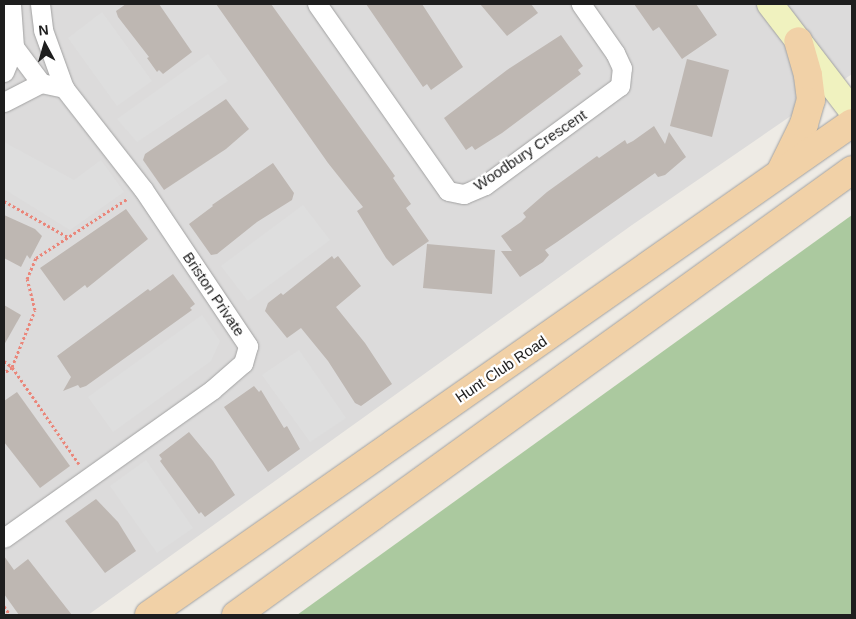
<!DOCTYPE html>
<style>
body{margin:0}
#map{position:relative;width:856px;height:619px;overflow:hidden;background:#eeebe5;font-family:Helvetica,sans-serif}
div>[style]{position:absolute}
.residential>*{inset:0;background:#dcdbdb}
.forest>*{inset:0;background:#abc99f}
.parking>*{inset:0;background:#dedede}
.building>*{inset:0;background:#beb7b2}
.path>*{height:3px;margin-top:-1.5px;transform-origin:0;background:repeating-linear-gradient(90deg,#ea867a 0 2.5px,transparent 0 5px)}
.roads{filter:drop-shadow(0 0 1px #a2a2a2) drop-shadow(0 0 1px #a2a2a2)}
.street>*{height:19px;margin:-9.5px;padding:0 9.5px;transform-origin:9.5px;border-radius:9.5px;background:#fff}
.secondary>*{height:26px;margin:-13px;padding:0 13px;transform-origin:13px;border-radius:13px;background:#f0f2bf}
.primary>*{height:28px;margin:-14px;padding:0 14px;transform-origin:14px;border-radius:14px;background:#f1d1a7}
span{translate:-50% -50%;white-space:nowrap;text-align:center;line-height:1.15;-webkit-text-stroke:4.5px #fff;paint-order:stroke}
.street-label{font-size:15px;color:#1e1e1e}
.frame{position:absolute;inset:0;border:5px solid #1e1e1e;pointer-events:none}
.north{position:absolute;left:20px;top:20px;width:50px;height:50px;-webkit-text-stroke:4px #fff;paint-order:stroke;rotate:354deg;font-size:14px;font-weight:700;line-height:20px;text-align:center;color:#1e1e1e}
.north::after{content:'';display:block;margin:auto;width:18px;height:22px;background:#1e1e1e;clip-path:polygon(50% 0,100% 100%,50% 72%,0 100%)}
</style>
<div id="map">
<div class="residential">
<div style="clip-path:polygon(4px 4px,852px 4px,852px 74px,632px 225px,88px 615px,4px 615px)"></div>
</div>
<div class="forest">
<div style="clip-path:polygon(852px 215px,852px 615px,297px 615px)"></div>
</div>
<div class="parking">
<div style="clip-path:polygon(102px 12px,152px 81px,117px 106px,68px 38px)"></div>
<div style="clip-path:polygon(208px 54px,228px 81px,137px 142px,117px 119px)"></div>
<div style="clip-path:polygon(4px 142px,74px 180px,101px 160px,124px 192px,70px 230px,4px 189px)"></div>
<div style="clip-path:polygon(303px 205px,330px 240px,248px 301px,221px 266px)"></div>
<div style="clip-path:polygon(202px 315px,220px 341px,211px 361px,113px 432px,88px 397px)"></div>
<div style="clip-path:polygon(299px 350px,346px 418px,310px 442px,262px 375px)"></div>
<div style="clip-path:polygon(146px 460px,193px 528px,157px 553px,110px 486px)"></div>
</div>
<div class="building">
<div style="clip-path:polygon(126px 4px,159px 4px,192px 52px,163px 74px,159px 70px,157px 72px,147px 58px,149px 57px,118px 17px,116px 11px)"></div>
<div style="clip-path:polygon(216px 4px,271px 4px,395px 176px,393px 178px,411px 204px,406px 208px,429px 241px,393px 266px,386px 258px,357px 211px,363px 207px,328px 163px)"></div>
<div style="clip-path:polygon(366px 4px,422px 4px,463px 67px,431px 90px,427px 84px,423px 87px)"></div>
<div style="clip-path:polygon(480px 4px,531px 4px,538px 13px,507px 36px)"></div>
<div style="clip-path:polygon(634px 4px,696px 4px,717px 35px,682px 59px,659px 27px,653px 31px)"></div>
<div style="clip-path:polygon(561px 35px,583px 66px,578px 70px,581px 74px,502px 133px,475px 150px,472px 146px,466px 150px,444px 118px,507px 70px)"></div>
<div style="clip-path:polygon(687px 59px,729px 70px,712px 137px,670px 126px)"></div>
<div style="clip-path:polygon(226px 99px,249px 129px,226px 149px,164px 190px,143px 160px,145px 154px)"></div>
<div style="clip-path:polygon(654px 126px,665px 144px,669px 132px,686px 157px,665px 175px,658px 177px,655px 173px,557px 242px,545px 250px,549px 255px,543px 262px,520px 277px,501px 251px,512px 251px,501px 236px,521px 222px,526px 217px,523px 213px,547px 192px,597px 156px,599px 158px,625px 140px,627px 144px,633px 141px)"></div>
<div style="clip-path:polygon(273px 163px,294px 193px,292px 200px,257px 222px,217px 254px,211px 255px,189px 224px,213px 206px,212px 205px)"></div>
<div style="clip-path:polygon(126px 209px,148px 239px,87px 288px,85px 285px,64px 301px,40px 268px)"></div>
<div style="clip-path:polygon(4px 215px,35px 229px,42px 236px,30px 259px,27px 255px,21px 267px,4px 258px)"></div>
<div style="clip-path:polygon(427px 244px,495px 250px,492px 294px,423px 288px)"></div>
<div style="clip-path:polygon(332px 256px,334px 259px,338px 256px,361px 286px,336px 307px,365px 343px,392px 384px,361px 406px,355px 403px,328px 361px,301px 328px,287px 338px,265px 311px,268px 303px,281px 293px,283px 295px)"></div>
<div style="clip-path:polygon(173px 274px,195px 304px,190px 308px,192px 310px,86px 386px,80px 388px,78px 385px,63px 391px,71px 377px,57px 356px,148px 289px,150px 291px)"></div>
<div style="clip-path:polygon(4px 305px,21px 315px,4px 345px)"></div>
<div style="clip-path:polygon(254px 386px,259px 392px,261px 390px,284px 428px,287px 426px,300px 449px,268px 472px,224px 407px)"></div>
<div style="clip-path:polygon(17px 392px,70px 466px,40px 488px,4px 442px,4px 401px)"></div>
<div style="clip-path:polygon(189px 432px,213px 461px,235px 495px,205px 517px,201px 512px,199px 514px,160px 461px,162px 459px,159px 455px)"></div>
<div style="clip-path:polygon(96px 499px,118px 522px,136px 551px,105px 573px,65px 521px)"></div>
<div style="clip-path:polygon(4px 556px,14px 570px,28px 559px,72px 615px,19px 615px,4px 594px)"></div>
</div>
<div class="path">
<div style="left:4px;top:201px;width:73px;rotate:29.4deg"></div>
<div style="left:4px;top:361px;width:10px;rotate:37deg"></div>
<div style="left:12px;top:367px;width:10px;rotate:143deg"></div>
<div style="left:79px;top:464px;width:118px;rotate:-124.6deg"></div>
<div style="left:12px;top:367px;width:61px;rotate:-68deg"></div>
<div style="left:35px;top:310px;width:32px;rotate:-104deg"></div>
<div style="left:27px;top:279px;width:23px;rotate:-67deg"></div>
<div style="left:36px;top:258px;width:108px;rotate:-33deg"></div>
<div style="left:4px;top:606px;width:11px;rotate:56deg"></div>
</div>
<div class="roads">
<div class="street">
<div style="left:40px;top:4px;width:26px;rotate:83deg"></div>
<div style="left:43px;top:30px;width:62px;rotate:70.1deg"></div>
<div style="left:317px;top:4px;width:228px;rotate:55deg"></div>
<div style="left:448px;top:191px;width:16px;rotate:11deg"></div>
<div style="left:464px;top:194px;width:23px;rotate:-23deg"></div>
<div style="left:485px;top:185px;width:167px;rotate:-36.3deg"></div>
<div style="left:620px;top:86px;width:18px;rotate:-84deg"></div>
<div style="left:622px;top:68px;width:17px;rotate:-115deg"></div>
<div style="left:615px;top:53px;width:60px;rotate:-124.8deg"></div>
<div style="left:14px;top:47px;width:45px;rotate:53.1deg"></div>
<div style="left:4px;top:72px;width:27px;rotate:-68deg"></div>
<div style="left:14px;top:47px;width:43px;rotate:-94deg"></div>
<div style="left:4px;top:102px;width:42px;rotate:-27.2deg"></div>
<div style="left:41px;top:83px;width:24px;rotate:12deg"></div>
<div style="left:64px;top:88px;width:128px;rotate:52deg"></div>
<div style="left:143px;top:189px;width:189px;rotate:56.2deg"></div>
<div style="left:248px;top:346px;width:18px;rotate:106deg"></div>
<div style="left:243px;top:363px;width:41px;rotate:138.9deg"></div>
<div style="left:212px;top:390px;width:255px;rotate:144.6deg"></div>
</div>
<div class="secondary">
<div style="left:770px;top:4px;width:135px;rotate:52.5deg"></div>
</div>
<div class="primary">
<div style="left:782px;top:169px;width:50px;rotate:-63.9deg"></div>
<div style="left:804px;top:124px;width:25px;rotate:-74deg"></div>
<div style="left:811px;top:100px;width:25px;rotate:-97deg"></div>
<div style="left:808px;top:75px;width:35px;rotate:-106deg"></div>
<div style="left:149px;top:615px;width:858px;rotate:-34.99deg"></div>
<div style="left:236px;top:615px;width:760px;rotate:-35.84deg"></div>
</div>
</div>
<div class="street-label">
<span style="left:530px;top:150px;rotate:-34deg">Woodbury Crescent</span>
<span style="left:214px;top:294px;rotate:56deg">Briston Private</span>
<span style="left:501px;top:369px;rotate:-34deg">Hunt Club Road</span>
</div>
<div class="frame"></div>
<div class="north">N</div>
</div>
